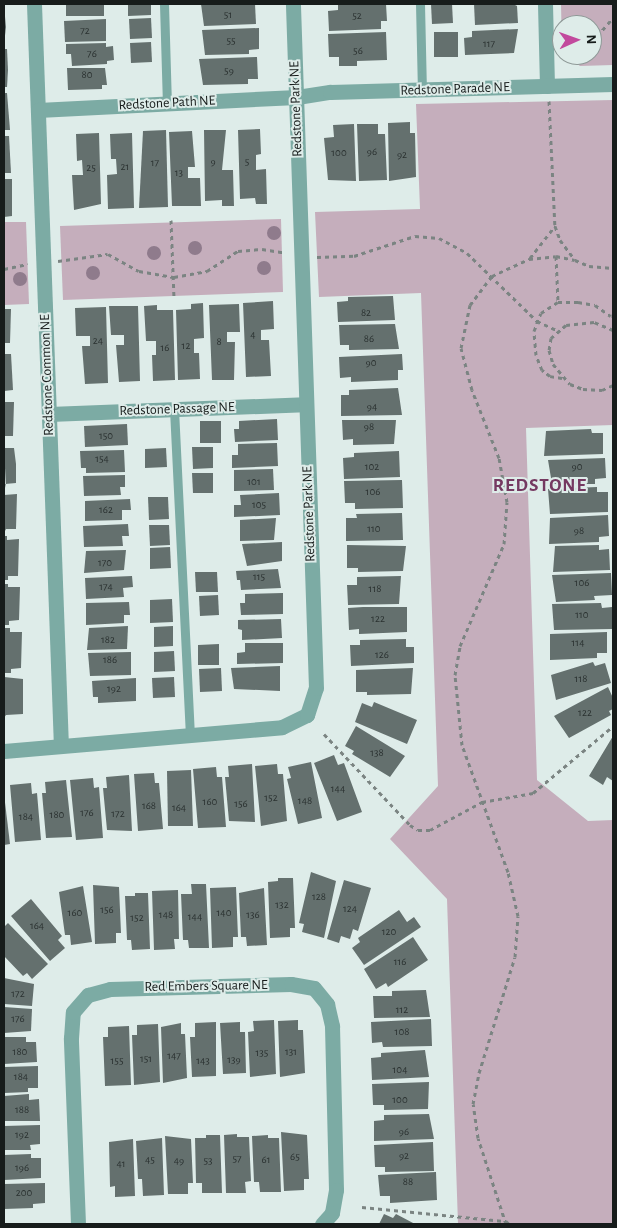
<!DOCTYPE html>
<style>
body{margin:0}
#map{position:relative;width:617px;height:1228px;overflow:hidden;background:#deece9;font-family:"Alegreya Sans",sans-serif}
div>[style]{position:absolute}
.green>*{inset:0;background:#c5aebc}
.building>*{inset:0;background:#64706e}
.path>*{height:3px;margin-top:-1.5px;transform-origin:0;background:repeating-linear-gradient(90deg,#7b8482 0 4px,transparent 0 8px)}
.service>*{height:9px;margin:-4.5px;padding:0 4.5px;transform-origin:4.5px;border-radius:4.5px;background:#7caba4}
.minor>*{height:15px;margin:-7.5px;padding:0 7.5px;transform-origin:7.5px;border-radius:7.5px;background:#7caba4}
.trees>*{width:14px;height:14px;margin:-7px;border-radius:50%;background:#8f7b8c}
span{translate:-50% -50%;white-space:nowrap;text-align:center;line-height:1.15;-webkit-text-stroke:4px #deece9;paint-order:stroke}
.number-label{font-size:11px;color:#2a3130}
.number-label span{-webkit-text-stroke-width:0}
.street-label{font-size:14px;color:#171c1b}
.district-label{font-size:19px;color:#753961;font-weight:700;letter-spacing:1px}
.frame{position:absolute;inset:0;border:5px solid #171c1b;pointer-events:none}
.north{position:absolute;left:552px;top:15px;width:50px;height:50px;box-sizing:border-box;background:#deece9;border:1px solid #8e9997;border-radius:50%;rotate:88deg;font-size:14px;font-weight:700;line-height:20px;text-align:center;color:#171c1b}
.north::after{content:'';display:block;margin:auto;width:18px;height:22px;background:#c2499d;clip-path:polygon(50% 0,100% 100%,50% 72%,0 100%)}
</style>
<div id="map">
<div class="green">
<div style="clip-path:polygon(561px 4px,613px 4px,613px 65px,580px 66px,565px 55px,592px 55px,592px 25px,562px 25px,562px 50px)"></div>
<div style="clip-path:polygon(613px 100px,613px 425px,526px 428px,537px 780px,588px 821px,613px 820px,613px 1224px,458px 1224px,447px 899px,390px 839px,438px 786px,421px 293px,319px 297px,315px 212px,420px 209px,416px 104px)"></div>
<div style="clip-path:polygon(281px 219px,283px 292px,63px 300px,60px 226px)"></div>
<div style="clip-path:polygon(4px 222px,26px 222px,29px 304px,4px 305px)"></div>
</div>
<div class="building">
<div style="clip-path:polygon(66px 4px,104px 4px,104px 16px,66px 16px)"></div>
<div style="clip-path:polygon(128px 4px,151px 4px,151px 15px,128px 16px)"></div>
<div style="clip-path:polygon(201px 4px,255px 4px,256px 24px,204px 26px)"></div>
<div style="clip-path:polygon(386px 4px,387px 21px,381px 21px,381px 29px,329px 31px,328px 11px,338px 10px,338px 5px)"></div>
<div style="clip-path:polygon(431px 4px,452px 4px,453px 23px,432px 24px)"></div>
<div style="clip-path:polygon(474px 4px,513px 4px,517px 6px,518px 23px,475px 25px)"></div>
<div style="clip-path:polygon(4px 6px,6px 27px,4px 44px)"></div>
<div style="clip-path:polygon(151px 18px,152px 38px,130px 39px,129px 19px)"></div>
<div style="clip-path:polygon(106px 19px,106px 41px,65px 42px,64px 21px)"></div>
<div style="clip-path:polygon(259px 28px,259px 49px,249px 50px,249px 54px,205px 55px,202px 30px)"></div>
<div style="clip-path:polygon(518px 29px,514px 53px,465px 55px,464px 38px,472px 37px,472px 31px)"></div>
<div style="clip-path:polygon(386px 32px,387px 60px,357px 61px,357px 66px,339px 66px,339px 57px,329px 57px,328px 34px)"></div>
<div style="clip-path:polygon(434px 32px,458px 32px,458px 57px,434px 57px)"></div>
<div style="clip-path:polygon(151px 42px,152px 62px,131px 63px,130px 43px)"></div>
<div style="clip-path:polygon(106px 43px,106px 47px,113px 46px,114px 60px,107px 61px,107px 64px,72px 66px,71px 54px,66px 54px,66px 44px)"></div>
<div style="clip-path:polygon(4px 49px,7px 49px,8px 70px,7px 87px,4px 87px)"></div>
<div style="clip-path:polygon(257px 57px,258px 79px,248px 79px,248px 84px,203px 85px,199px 59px)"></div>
<div style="clip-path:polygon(67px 68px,105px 68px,107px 85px,102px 85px,102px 89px,68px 90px)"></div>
<div style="clip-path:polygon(4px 93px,7px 93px,10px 130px,4px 130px)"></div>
<div style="clip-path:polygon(410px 122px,410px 133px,415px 133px,416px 177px,389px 181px,388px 123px)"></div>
<div style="clip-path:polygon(354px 124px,356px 181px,328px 180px,324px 138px,334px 137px,333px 125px)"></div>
<div style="clip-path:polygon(357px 124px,378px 124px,378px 134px,385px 134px,387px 180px,359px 181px)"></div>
<div style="clip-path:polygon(260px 129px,261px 154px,256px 155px,256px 170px,266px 169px,267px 204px,256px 204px,255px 198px,240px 199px,238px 130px)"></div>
<div style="clip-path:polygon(166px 130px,168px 207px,139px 208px,143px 131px)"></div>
<div style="clip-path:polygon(204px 130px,226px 130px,222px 170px,233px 170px,234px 206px,222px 206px,222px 200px,205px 201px)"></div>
<div style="clip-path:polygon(192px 131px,195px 167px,188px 167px,188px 178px,200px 178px,201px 206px,172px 206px,169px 132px)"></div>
<div style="clip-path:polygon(99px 133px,101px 204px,74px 210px,72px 175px,83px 175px,82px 160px,77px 161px,76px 134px)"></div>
<div style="clip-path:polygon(132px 133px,134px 208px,108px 209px,107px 175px,117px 174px,116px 159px,111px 159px,110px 134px)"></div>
<div style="clip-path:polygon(4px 136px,9px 136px,11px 173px,4px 173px)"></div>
<div style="clip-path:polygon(4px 179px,12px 179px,12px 216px,4px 217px)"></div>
<div style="clip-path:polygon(393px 296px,395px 320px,338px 322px,337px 302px,348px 301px,348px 297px)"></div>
<div style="clip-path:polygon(273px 301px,274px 329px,261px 330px,261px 340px,269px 340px,271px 376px,246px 377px,243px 303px)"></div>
<div style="clip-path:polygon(203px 303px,204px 338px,194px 339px,194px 353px,199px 353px,200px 379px,178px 380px,176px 310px,191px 309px,191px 304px)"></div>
<div style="clip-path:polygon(239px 304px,240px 332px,227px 332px,227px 342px,235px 342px,234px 380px,212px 380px,209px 305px)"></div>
<div style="clip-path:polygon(157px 305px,157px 310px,173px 310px,175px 380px,153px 381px,152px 355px,156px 355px,156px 341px,146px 341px,144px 306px)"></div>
<div style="clip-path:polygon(109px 306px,138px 306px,140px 381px,119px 382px,116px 345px,124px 345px,124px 335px,111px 335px)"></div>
<div style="clip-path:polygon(106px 307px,108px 383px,85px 384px,82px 346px,90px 346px,90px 336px,76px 336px,75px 308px)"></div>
<div style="clip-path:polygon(4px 309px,11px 309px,10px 343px,4px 343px)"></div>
<div style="clip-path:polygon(395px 324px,399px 349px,349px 350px,349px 345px,340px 345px,339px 325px)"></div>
<div style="clip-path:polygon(4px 354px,11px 354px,13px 390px,4px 391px)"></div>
<div style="clip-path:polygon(402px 354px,403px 370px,398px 370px,398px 380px,351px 382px,351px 377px,340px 378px,339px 357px)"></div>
<div style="clip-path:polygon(398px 388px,402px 415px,341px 416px,341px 395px,349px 395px,349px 390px)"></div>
<div style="clip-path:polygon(4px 402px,14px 402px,13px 436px,4px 436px)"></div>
<div style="clip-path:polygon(277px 419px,278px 440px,235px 442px,234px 429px,239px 429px,239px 421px)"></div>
<div style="clip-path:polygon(342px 420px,396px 420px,394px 444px,353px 445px,353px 439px,343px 440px)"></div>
<div style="clip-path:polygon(200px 421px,221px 421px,221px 443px,200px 443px)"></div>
<div style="clip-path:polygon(127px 424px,128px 445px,85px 447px,84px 426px)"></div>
<div style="clip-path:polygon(591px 429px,592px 433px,603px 433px,603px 454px,544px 456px,546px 431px)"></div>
<div style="clip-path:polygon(277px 443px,278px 466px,232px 468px,232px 455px,238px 455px,238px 444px)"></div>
<div style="clip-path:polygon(192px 447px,213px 447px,213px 468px,193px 469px)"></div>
<div style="clip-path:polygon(4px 448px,14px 448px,16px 464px,16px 483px,5px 484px,6px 488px)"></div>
<div style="clip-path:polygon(166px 448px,167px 467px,145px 468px,145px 449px)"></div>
<div style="clip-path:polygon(124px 450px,125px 472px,86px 473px,86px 468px,81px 468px,80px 451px)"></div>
<div style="clip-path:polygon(399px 451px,400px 477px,344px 479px,343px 458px,354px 457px,354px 453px)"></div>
<div style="clip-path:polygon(605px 458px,606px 478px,595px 479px,595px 484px,552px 484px,548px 460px)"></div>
<div style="clip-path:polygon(273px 469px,274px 490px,234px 491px,234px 470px)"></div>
<div style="clip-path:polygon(192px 473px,213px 473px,213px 493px,193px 493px)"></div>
<div style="clip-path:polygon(125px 475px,125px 487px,120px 487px,121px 495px,84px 496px,83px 476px)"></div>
<div style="clip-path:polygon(402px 480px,403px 508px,355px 509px,355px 503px,345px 503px,344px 481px)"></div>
<div style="clip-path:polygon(597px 487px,597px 492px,608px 492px,608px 512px,550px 514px,548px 489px)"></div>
<div style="clip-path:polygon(279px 493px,280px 515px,234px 517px,234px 505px,241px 505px,240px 495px)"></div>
<div style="clip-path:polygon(17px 494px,16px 529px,6px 529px,4px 533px,4px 495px)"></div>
<div style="clip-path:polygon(148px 497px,168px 497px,169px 519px,149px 520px)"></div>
<div style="clip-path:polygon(130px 499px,131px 510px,122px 510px,122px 520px,85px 521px,85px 501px)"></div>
<div style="clip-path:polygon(402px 513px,403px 540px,346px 541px,346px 518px,357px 518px,356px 514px)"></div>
<div style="clip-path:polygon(608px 515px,609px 536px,599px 537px,599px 542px,549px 544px,550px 518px)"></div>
<div style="clip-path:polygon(276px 518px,274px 540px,240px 541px,240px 520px)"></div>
<div style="clip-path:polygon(128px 524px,129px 536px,122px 536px,123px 546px,84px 547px,83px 526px)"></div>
<div style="clip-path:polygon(149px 525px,169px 525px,170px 545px,150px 546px)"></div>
<div style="clip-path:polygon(4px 536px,7px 536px,7px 540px,19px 539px,18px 576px,8px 576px,8px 580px,4px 580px)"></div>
<div style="clip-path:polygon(282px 542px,282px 561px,247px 566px,242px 544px)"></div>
<div style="clip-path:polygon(347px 545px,406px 546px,403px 571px,358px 572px,358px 568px,347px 568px)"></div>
<div style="clip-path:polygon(599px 545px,599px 550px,609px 549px,610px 570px,553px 572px,555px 546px)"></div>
<div style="clip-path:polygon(170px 547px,171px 568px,150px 569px,150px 548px)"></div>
<div style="clip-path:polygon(126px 550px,124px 570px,84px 573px,86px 551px)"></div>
<div style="clip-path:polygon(278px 569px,281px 588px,241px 590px,240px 580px,237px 580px,236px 571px)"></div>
<div style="clip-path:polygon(195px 572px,217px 572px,218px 592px,196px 592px)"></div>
<div style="clip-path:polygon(611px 573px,612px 595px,594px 596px,595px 600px,556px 602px,552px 575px)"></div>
<div style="clip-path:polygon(132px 576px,133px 587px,123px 588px,124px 597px,86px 599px,85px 578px)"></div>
<div style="clip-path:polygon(401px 576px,399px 604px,348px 605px,347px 585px,357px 585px,357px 577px)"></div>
<div style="clip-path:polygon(4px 584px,8px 584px,8px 587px,20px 587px,19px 620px,9px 621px,9px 625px,4px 625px)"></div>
<div style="clip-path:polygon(283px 593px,283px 614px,241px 615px,240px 603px,245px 603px,245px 594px)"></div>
<div style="clip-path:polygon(218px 595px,219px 615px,200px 616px,199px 596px)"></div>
<div style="clip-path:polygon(172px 599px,173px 622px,150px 623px,150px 600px)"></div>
<div style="clip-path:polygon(129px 602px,130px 615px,124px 615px,124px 623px,86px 625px,86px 603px)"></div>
<div style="clip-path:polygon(601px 603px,602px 608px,612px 607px,612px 629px,554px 630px,552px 604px)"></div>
<div style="clip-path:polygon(363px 607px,407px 607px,407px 632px,359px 634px,359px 629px,349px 630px,348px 608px)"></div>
<div style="clip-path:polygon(281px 619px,282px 638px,242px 640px,242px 630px,238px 629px,238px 620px)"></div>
<div style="clip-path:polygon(128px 626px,127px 649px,87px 650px,89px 628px)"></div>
<div style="clip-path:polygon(173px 626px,173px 646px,154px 647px,154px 627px)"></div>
<div style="clip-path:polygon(4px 628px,10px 628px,10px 632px,22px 632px,21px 668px,11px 669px,11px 673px,4px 673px)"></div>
<div style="clip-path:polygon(607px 632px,607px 653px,597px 653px,597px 658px,550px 660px,550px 634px)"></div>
<div style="clip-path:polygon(406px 639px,406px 647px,414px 647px,414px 663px,351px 666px,350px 645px,360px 645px,360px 640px)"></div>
<div style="clip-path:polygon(245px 643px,283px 643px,283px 663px,237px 664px,237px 653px,245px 652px)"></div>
<div style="clip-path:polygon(219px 644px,219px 665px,198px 665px,198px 645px)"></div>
<div style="clip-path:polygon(174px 651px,175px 671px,154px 672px,154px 652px)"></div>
<div style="clip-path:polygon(131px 652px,131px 675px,90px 676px,88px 653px)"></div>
<div style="clip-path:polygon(593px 662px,595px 666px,605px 663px,611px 683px,556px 700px,551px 675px)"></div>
<div style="clip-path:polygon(280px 666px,280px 691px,234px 689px,231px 668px)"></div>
<div style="clip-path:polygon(221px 668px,222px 691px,200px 692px,199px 669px)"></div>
<div style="clip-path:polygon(413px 668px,411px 694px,367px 695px,367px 692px,356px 692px,356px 670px)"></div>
<div style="clip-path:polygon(4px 677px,23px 679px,23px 714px,6px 715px,4px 718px)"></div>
<div style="clip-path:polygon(174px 677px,175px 697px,153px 698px,152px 678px)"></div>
<div style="clip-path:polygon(136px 678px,136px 701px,98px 703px,98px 697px,93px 697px,92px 681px)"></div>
<div style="clip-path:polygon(608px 687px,613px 698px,613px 709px,609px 711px,611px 715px,569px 738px,554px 716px)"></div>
<div style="clip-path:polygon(374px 702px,417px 720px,407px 744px,355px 722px,362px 703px,372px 707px)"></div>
<div style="clip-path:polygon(356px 726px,405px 756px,390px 777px,352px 754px,354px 751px,345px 746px)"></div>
<div style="clip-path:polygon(613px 736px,613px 781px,607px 777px,603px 785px,589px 776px)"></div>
<div style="clip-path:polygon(334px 755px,338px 765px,344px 763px,362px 812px,337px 821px,314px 763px)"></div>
<div style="clip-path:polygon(311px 762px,322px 818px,298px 824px,287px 779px,291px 778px,288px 767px)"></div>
<div style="clip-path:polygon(252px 764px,255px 822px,229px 821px,225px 777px,229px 777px,228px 766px)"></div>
<div style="clip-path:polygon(277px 764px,278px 774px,283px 774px,287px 821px,261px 826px,255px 766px)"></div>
<div style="clip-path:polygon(216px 767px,217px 777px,222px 777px,226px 827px,198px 828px,193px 769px)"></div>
<div style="clip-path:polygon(191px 770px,193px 826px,168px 826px,167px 771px)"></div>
<div style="clip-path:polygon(154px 773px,155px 783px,159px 783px,163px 829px,138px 831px,134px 774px)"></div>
<div style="clip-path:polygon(129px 775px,132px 831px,107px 830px,103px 788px,107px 788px,106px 777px)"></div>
<div style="clip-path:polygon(93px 778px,94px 788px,99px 787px,103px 838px,76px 840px,70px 780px)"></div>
<div style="clip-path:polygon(66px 780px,72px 837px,46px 838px,42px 793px,46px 793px,45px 782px)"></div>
<div style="clip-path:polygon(31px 783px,32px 794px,37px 793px,41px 840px,15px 842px,10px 785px)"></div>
<div style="clip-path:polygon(4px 794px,10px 844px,4px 845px)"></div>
<div style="clip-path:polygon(311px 872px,336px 881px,324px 938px,302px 932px,304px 924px,299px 923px)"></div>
<div style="clip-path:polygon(278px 878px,293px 878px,295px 928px,290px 928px,290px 937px,270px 938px,268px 882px,278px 881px)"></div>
<div style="clip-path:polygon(344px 880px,371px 888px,358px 931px,353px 929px,350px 939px,341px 936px,339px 943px,327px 939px)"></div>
<div style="clip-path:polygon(191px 884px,206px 884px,209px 948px,189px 948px,188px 940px,183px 940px,181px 894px,192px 894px)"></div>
<div style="clip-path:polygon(93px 885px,119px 887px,121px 933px,116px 933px,116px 943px,95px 944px)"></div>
<div style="clip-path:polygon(83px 886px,92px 942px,71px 945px,70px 935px,65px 935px,59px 892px)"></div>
<div style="clip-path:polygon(236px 887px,238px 937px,233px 937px,233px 947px,212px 948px,210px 888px)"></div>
<div style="clip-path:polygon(264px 888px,267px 945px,247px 946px,246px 937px,241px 937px,239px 893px)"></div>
<div style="clip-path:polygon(178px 890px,179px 939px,174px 939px,175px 949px,154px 950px,152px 891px)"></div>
<div style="clip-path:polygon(135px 893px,148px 893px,150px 949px,132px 950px,131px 940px,127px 940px,125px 896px,135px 896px)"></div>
<div style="clip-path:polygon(31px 899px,62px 936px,58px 940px,65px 948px,50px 961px,11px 916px)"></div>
<div style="clip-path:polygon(399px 910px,407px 922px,414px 917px,421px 927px,364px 965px,352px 948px,360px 942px,358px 938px)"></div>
<div style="clip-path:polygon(8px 923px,48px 964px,32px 979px,27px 973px,23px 976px,4px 956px,4px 927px)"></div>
<div style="clip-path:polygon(413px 937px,428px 960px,388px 987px,386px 983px,376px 989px,364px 969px)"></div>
<div style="clip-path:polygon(4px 978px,34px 984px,32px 1006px,4px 1004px)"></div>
<div style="clip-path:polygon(426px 990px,430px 1017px,374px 1018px,373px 996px,392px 996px,392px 991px)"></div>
<div style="clip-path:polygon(4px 1007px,32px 1009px,31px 1031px,4px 1033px)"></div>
<div style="clip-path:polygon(431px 1019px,432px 1046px,383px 1047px,382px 1042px,372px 1043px,371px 1022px)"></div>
<div style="clip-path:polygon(274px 1020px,276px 1074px,250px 1077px,248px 1032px,254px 1031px,253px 1021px)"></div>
<div style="clip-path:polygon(298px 1020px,298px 1030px,303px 1030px,305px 1073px,280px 1077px,278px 1021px)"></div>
<div style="clip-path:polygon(216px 1022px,216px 1076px,192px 1077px,190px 1037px,195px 1037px,195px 1023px)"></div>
<div style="clip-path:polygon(240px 1022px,240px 1032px,245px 1032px,246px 1073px,223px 1074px,220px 1023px)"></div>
<div style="clip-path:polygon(181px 1023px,181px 1034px,185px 1034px,187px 1078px,163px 1083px,161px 1027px)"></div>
<div style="clip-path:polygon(158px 1024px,160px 1082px,134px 1085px,132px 1035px,137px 1035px,137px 1025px)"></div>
<div style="clip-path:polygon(129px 1026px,131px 1085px,105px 1086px,103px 1037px,108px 1037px,108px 1027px)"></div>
<div style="clip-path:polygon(4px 1037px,26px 1037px,26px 1042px,36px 1042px,37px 1062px,4px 1064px)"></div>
<div style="clip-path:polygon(425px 1050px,429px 1077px,372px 1080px,371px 1058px,381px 1057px,381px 1053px)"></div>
<div style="clip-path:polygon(38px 1066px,38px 1088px,28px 1088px,28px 1092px,4px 1093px,4px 1067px)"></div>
<div style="clip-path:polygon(429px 1082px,428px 1109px,384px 1110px,384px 1105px,373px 1105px,372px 1084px)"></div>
<div style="clip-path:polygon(29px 1094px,29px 1100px,39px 1099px,40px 1121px,4px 1121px,4px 1096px)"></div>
<div style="clip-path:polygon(429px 1114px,434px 1139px,374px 1141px,374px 1121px,384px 1120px,384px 1115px)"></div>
<div style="clip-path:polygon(40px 1125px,40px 1144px,30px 1145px,31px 1150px,4px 1150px,4px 1126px)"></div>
<div style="clip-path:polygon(281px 1132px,307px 1135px,309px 1179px,304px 1179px,304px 1190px,284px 1191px)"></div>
<div style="clip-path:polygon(237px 1134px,237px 1137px,249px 1137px,251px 1181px,245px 1182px,246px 1193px,226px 1193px,224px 1135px)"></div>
<div style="clip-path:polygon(206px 1135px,220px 1135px,222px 1193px,202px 1193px,202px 1183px,196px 1183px,195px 1138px,206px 1138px)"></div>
<div style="clip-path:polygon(268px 1135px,268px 1138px,279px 1138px,281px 1192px,260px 1192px,259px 1182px,254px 1182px,252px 1136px)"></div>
<div style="clip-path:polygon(165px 1136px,191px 1139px,193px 1183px,188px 1183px,188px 1194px,168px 1194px)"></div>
<div style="clip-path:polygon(162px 1138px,164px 1195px,143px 1196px,142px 1179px,138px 1179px,136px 1141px)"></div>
<div style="clip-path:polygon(133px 1139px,135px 1196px,115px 1197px,115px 1186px,110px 1187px,109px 1142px)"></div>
<div style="clip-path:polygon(433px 1142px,434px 1171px,385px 1172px,385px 1167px,375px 1167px,374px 1145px)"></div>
<div style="clip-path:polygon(31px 1154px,31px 1158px,41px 1158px,41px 1178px,4px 1180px,4px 1155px)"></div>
<div style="clip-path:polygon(436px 1172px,437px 1200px,390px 1203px,390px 1196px,380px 1196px,378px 1175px)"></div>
<div style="clip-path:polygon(45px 1183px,45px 1203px,33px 1204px,33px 1208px,4px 1209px,4px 1184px)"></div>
<div style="clip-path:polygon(384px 1214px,393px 1218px,396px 1214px,415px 1224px,379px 1224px)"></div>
</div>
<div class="path">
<div style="left:592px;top:42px;width:32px;rotate:-49deg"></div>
<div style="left:549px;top:101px;width:125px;rotate:87.3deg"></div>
<div style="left:555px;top:226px;width:15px;rotate:70deg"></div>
<div style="left:560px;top:240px;width:25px;rotate:53deg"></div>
<div style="left:575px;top:260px;width:15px;rotate:23deg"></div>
<div style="left:589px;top:266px;width:24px;rotate:5deg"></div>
<div style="left:171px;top:220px;width:78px;rotate:87.8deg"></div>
<div style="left:556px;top:256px;width:46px;rotate:87.5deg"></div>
<div style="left:317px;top:257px;width:37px;rotate:-2deg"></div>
<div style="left:354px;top:256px;width:64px;rotate:-18.2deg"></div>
<div style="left:415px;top:236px;width:24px;rotate:5deg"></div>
<div style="left:439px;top:238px;width:32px;rotate:28deg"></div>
<div style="left:467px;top:253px;width:98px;rotate:44.2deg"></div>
<div style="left:537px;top:321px;width:21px;rotate:25deg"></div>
<div style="left:530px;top:258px;width:41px;rotate:-52deg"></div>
<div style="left:58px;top:261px;width:50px;rotate:-8deg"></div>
<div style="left:108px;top:254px;width:35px;rotate:29deg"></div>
<div style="left:139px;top:271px;width:36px;rotate:10deg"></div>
<div style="left:174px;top:277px;width:34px;rotate:-10deg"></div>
<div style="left:207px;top:271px;width:37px;rotate:-33deg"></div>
<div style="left:238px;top:251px;width:24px;rotate:-5deg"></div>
<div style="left:262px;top:249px;width:24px;rotate:9deg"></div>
<div style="left:4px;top:269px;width:24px;rotate:-12deg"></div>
<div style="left:613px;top:314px;width:5px;rotate:90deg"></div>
<div style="left:613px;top:330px;width:21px;rotate:-157deg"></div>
<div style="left:594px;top:322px;width:28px;rotate:174deg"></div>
<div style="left:566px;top:325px;width:20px;rotate:139deg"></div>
<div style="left:551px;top:338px;width:12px;rotate:99deg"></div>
<div style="left:549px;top:350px;width:15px;rotate:74deg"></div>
<div style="left:553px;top:364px;width:26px;rotate:50deg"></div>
<div style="left:570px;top:384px;width:14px;rotate:21deg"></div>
<div style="left:583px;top:389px;width:19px;rotate:3deg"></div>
<div style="left:602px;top:390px;width:12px;rotate:-24deg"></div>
<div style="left:562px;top:378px;width:12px;rotate:-171deg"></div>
<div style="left:550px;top:376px;width:10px;rotate:-143deg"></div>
<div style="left:542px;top:370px;width:16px;rotate:-112deg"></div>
<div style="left:536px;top:355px;width:24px;rotate:-95deg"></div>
<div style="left:534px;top:331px;width:19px;rotate:-69deg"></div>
<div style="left:541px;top:313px;width:20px;rotate:-33deg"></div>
<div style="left:558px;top:302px;width:20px"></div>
<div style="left:578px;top:302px;width:17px;rotate:10deg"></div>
<div style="left:595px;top:305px;width:19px;rotate:35deg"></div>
<div style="left:324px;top:734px;width:125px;rotate:46.6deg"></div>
<div style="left:410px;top:825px;width:9px;rotate:32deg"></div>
<div style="left:418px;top:830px;width:12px"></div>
<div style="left:430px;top:830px;width:59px;rotate:-28.3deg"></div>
<div style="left:482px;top:802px;width:52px;rotate:-10deg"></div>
<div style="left:533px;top:793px;width:104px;rotate:-39.9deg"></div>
<div style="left:362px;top:1207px;width:145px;rotate:5.6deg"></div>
<div style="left:506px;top:1221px;width:4px;rotate:45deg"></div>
<div style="left:506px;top:1224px;width:90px;rotate:-108deg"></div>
<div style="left:478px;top:1138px;width:34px;rotate:-98deg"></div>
<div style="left:473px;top:1104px;width:32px;rotate:-79deg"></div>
<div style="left:479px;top:1073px;width:121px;rotate:-72.8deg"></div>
<div style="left:515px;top:957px;width:41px;rotate:-85.8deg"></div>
<div style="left:518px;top:916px;width:45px;rotate:-102.8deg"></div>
<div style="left:508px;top:872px;width:135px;rotate:-109.9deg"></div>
<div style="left:462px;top:745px;width:70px;rotate:-95.7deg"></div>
<div style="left:455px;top:675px;width:29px;rotate:-80deg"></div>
<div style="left:460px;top:646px;width:111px;rotate:-66.7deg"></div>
<div style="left:504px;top:544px;width:42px;rotate:-85.9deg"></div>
<div style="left:507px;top:502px;width:45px;rotate:-100.3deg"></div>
<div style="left:499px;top:458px;width:73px;rotate:-111.7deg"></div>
<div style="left:472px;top:390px;width:43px;rotate:-104.7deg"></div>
<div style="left:461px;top:348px;width:44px;rotate:-78.2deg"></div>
<div style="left:470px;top:305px;width:36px;rotate:-53deg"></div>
<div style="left:492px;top:276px;width:41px;rotate:-24.7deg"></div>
<div style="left:529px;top:259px;width:27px;rotate:-6deg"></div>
<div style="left:556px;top:256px;width:19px;rotate:12deg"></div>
</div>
<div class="service">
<div style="left:164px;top:4px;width:100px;rotate:88.3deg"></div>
<div style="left:420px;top:4px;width:86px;rotate:88.7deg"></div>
<div style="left:174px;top:409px;width:325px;rotate:87.2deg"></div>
</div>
<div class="minor">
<div style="left:34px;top:4px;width:742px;rotate:87.92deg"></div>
<div style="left:545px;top:4px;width:82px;rotate:88.6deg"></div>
<div style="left:38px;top:110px;width:259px;rotate:-2.9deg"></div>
<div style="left:297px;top:97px;width:33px;rotate:-9deg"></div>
<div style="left:330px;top:92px;width:283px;rotate:-1.6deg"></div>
<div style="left:49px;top:414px;width:255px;rotate:-2.2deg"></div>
<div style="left:4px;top:751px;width:279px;rotate:-4.9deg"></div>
<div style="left:282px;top:727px;width:28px;rotate:-26deg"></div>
<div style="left:307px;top:715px;width:28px;rotate:-72deg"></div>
<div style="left:316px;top:688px;width:684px;rotate:-91.93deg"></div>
<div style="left:78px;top:1224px;width:186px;rotate:-92.2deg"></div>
<div style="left:71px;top:1038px;width:26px;rotate:-86deg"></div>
<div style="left:73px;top:1012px;width:23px;rotate:-49deg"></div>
<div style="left:88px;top:995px;width:23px;rotate:-15deg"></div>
<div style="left:110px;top:989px;width:181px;rotate:-1.6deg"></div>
<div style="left:291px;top:984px;width:23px;rotate:10deg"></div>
<div style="left:314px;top:988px;width:21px;rotate:51deg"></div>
<div style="left:327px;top:1004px;width:23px;rotate:77deg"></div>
<div style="left:332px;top:1026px;width:164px;rotate:88.6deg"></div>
<div style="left:336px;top:1190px;width:23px;rotate:100deg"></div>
<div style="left:332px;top:1213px;width:15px;rotate:132deg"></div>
</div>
<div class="trees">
<div style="left:274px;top:233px"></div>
<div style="left:195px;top:248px"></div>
<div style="left:154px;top:253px"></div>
<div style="left:264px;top:268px"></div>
<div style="left:93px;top:273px"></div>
<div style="left:20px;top:279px"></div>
</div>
<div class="number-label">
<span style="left:228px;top:15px">51</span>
<span style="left:357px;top:16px">52</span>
<span style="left:85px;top:31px">72</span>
<span style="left:231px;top:41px">55</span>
<span style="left:489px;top:44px">117</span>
<span style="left:358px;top:51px">56</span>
<span style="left:92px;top:54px">76</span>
<span style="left:229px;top:71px">59</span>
<span style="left:87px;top:75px">80</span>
<span style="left:372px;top:152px">96</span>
<span style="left:339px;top:153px">100</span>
<span style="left:402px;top:155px">92</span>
<span style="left:213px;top:162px">9</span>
<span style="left:247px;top:162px">5</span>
<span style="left:155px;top:163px">17</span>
<span style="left:125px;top:167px">21</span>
<span style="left:91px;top:168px">25</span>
<span style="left:179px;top:173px">13</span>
<span style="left:366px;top:313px">82</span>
<span style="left:253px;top:335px">4</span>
<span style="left:369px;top:339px">86</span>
<span style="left:98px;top:341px">24</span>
<span style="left:219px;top:342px">8</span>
<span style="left:186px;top:346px">12</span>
<span style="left:165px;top:348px">16</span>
<span style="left:371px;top:363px">90</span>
<span style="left:372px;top:407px">94</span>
<span style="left:369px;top:427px">98</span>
<span style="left:106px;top:436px">150</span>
<span style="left:102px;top:459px">154</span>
<span style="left:372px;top:467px">102</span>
<span style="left:577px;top:467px">90</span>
<span style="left:254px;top:482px">101</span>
<span style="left:373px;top:492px">106</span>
<span style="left:259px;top:505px">105</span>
<span style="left:106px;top:510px">162</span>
<span style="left:374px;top:529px">110</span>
<span style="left:579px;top:531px">98</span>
<span style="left:105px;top:563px">170</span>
<span style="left:259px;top:577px">115</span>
<span style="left:582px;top:583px">106</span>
<span style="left:106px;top:587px">174</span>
<span style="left:375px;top:589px">118</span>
<span style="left:582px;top:615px">110</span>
<span style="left:378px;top:619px">122</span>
<span style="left:108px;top:640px">182</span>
<span style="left:578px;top:643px">114</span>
<span style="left:382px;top:655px">126</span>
<span style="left:110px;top:660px">186</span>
<span style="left:581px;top:679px">118</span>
<span style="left:114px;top:689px">192</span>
<span style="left:585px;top:713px">122</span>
<span style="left:377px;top:753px">138</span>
<span style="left:338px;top:789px">144</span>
<span style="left:271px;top:798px">152</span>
<span style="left:305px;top:801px">148</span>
<span style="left:210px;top:802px">160</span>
<span style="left:241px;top:804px">156</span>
<span style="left:149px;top:806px">168</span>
<span style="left:179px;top:808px">164</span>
<span style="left:87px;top:813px">176</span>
<span style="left:118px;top:814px">172</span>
<span style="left:57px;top:815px">180</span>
<span style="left:26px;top:817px">184</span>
<span style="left:319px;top:897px">128</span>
<span style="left:282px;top:905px">132</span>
<span style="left:350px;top:909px">124</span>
<span style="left:107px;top:910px">156</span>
<span style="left:75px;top:913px">160</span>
<span style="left:224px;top:913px">140</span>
<span style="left:166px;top:915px">148</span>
<span style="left:253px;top:915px">136</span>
<span style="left:195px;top:917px">144</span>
<span style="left:137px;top:918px">152</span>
<span style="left:37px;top:926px">164</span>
<span style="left:389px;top:932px">120</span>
<span style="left:400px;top:962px">116</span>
<span style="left:18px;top:994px">172</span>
<span style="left:402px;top:1010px">112</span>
<span style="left:18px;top:1019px">176</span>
<span style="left:402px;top:1032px">108</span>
<span style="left:20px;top:1052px">180</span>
<span style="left:291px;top:1052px">131</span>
<span style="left:262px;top:1053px">135</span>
<span style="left:174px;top:1056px">147</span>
<span style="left:146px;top:1059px">151</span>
<span style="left:234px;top:1060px">139</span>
<span style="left:117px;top:1061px">155</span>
<span style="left:203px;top:1061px">143</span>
<span style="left:400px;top:1070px">104</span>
<span style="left:21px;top:1077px">184</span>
<span style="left:400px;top:1100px">100</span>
<span style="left:22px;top:1110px">188</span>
<span style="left:404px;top:1132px">96</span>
<span style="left:22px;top:1135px">192</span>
<span style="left:404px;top:1156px">92</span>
<span style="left:295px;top:1157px">65</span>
<span style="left:237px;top:1159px">57</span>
<span style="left:150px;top:1160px">45</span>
<span style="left:266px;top:1160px">61</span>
<span style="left:179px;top:1161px">49</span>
<span style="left:208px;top:1161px">53</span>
<span style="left:121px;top:1164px">41</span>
<span style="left:22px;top:1168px">196</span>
<span style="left:408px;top:1182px">88</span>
<span style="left:24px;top:1193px">200</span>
</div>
<div class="street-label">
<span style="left:455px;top:89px;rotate:-2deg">Redstone Parade NE</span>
<span style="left:167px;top:103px;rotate:-3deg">Redstone Path NE</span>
<span style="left:296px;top:109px;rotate:-92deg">Redstone Park NE</span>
<span style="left:47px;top:375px;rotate:-92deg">Redstone Common NE</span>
<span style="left:177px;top:409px;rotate:-2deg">Redstone Passage NE</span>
<span style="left:309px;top:514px;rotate:-92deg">Redstone Park NE</span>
<span style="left:206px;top:986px;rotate:-1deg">Red Embers Square NE</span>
</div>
<div class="district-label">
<span style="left:540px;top:486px">REDSTONE</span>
</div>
<div class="frame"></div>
<div class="north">N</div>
</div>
